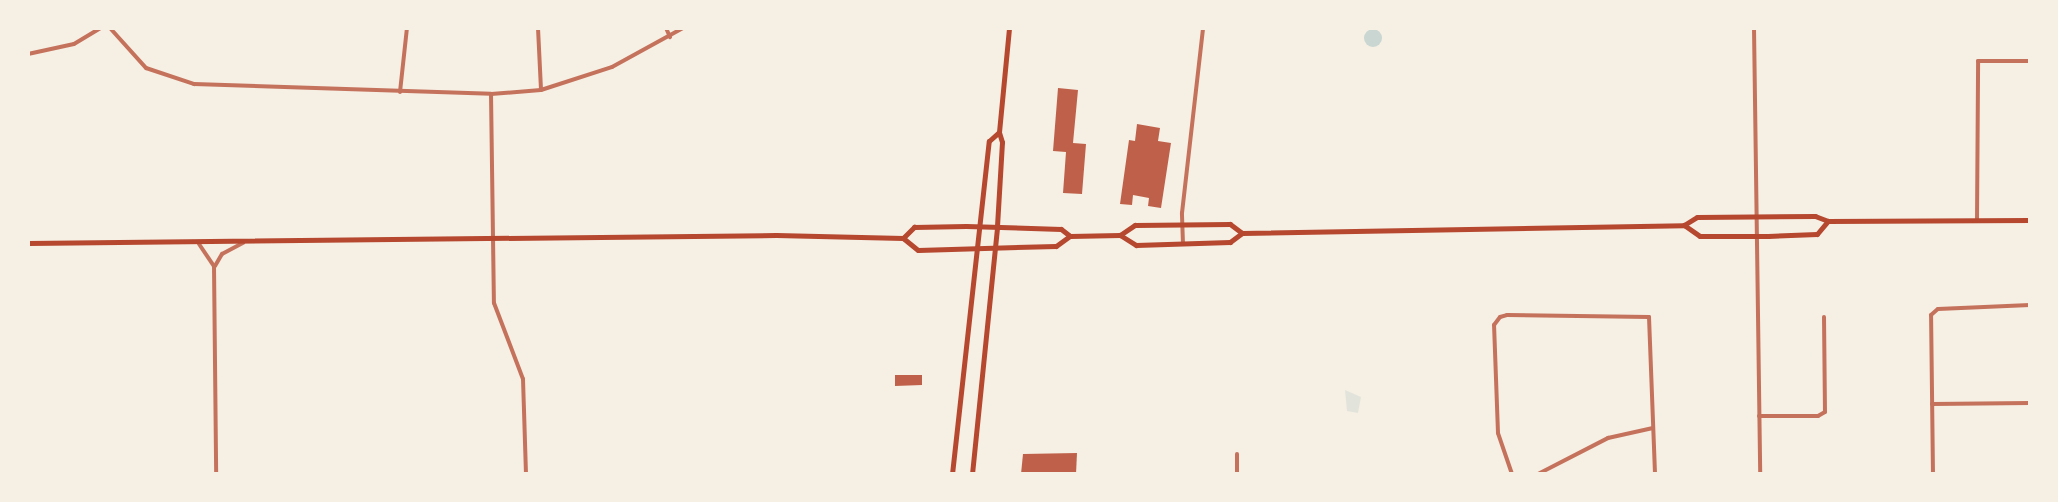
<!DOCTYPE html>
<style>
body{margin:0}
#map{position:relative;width:2058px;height:502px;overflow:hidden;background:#f6efe4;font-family:"IBM Plex Sans",sans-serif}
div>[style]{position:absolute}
.green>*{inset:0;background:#e2e4dc}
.water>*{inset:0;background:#c9d6d2}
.round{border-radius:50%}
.building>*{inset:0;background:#bf614a}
.minor>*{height:4px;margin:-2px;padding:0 2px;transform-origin:2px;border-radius:2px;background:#c5725c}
.secondary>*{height:5px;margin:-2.5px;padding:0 2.5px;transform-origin:2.5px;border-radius:2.5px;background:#b5482f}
span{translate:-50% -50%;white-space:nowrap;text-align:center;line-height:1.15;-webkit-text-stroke:4.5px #f6efe4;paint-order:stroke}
.frame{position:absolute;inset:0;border:30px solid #f6efe4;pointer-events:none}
</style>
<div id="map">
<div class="green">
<div style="clip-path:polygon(1345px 390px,1361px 397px,1358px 413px,1347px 411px)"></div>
</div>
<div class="water">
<div class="round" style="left:1364px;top:29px;width:18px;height:18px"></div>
</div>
<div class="building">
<div style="clip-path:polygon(1058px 88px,1078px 90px,1073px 143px,1086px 144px,1082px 194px,1063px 193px,1066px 152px,1053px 151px)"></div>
<div style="clip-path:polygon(1137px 124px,1160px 128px,1158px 141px,1171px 143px,1161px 208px,1148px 206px,1149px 198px,1133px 195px,1132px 205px,1120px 204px,1129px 140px,1135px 141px)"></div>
<div style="clip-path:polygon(895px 375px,922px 375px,922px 385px,895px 386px)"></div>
<div style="clip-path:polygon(1077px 453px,1076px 474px,1021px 474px,1023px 454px)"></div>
</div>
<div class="minor">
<div style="left:110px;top:28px;width:54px;rotate:48deg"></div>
<div style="left:146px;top:68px;width:51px;rotate:18.4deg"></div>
<div style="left:194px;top:84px;width:297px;rotate:1.9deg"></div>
<div style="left:491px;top:94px;width:50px;rotate:-4.6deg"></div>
<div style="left:541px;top:90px;width:75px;rotate:-17.9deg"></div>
<div style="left:612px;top:67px;width:81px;rotate:-28.8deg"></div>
<div style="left:538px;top:28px;width:62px;rotate:87.2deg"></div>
<div style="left:666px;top:28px;width:10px;rotate:66deg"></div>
<div style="left:1754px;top:28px;width:446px;rotate:89.2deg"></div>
<div style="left:28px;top:54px;width:47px;rotate:-12.3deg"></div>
<div style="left:74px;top:44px;width:31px;rotate:-31deg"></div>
<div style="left:400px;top:92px;width:64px;rotate:-83.8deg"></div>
<div style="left:491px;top:94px;width:209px;rotate:89.2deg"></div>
<div style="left:494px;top:303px;width:81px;rotate:69.1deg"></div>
<div style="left:523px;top:379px;width:95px;rotate:88.2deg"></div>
<div style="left:1977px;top:220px;width:159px;rotate:-89.6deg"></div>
<div style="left:1978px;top:61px;width:52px"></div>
<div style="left:199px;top:244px;width:27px;rotate:56deg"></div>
<div style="left:214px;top:266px;width:208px;rotate:89.4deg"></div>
<div style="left:1183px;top:244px;width:31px;rotate:-92deg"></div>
<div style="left:1182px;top:213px;width:186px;rotate:-83.5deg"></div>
<div style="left:215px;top:266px;width:14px;rotate:-60deg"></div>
<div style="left:222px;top:254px;width:24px;rotate:-28deg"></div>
<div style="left:1932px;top:404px;width:98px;rotate:-0.6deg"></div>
<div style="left:1759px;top:416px;width:59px"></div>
<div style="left:1818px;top:416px;width:8px;rotate:-30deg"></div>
<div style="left:1825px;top:412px;width:95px;rotate:-90.6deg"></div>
<div style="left:1237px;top:474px;width:20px;rotate:-90deg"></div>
<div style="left:1512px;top:474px;width:43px;rotate:-108.9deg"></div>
<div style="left:1498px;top:433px;width:108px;rotate:-92.1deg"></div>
<div style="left:1494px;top:325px;width:10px;rotate:-53deg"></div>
<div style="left:1500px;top:317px;width:7px;rotate:-16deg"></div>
<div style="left:1507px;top:315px;width:142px;rotate:0.8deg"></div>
<div style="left:1649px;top:317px;width:157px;rotate:87.8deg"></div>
<div style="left:1538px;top:474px;width:79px;rotate:-27.2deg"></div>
<div style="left:1608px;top:438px;width:46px;rotate:-12.5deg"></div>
<div style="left:1933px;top:474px;width:159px;rotate:-90.7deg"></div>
<div style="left:1931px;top:315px;width:9px;rotate:-41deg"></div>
<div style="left:1938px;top:309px;width:92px;rotate:-2.5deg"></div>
</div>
<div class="secondary">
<div style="left:1684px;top:225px;width:19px;rotate:35deg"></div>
<div style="left:1700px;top:236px;width:68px"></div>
<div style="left:1768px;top:236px;width:49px;rotate:-2.3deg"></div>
<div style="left:1817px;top:234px;width:17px;rotate:-50deg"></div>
<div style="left:1120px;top:235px;width:19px;rotate:32deg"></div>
<div style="left:1136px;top:245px;width:94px;rotate:-1.8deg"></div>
<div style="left:1230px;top:242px;width:15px;rotate:-37deg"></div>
<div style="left:1242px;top:233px;width:442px;rotate:-1deg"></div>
<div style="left:1684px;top:225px;width:15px;rotate:-32deg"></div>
<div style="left:1697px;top:217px;width:118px;rotate:-0.5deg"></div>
<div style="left:1815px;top:216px;width:14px;rotate:21deg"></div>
<div style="left:1828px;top:221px;width:202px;rotate:-0.3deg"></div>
<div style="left:903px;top:238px;width:16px;rotate:-45deg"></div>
<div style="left:914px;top:227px;width:52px;rotate:-1.1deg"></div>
<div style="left:966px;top:226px;width:95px;rotate:1.8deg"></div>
<div style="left:1061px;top:229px;width:11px;rotate:38deg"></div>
<div style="left:1070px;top:236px;width:50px;rotate:-1.1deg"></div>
<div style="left:1120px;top:235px;width:18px;rotate:-34deg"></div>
<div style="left:1135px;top:225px;width:95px;rotate:-0.6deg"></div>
<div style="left:1230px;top:224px;width:15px;rotate:37deg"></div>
<div style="left:28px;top:243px;width:748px;rotate:-0.61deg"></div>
<div style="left:776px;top:235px;width:127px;rotate:1.4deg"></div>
<div style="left:903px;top:238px;width:19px;rotate:39deg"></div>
<div style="left:918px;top:250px;width:138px;rotate:-1.7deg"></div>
<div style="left:1056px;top:246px;width:17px;rotate:-36deg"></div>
<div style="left:952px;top:474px;width:335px;rotate:-83.7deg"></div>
<div style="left:989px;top:141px;width:13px;rotate:-42deg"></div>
<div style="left:972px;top:474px;width:249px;rotate:-84.2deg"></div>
<div style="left:997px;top:226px;width:84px;rotate:-86.6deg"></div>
<div style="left:1002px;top:142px;width:10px;rotate:-107deg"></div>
<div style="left:999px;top:132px;width:104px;rotate:-84.5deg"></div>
</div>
<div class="frame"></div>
</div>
